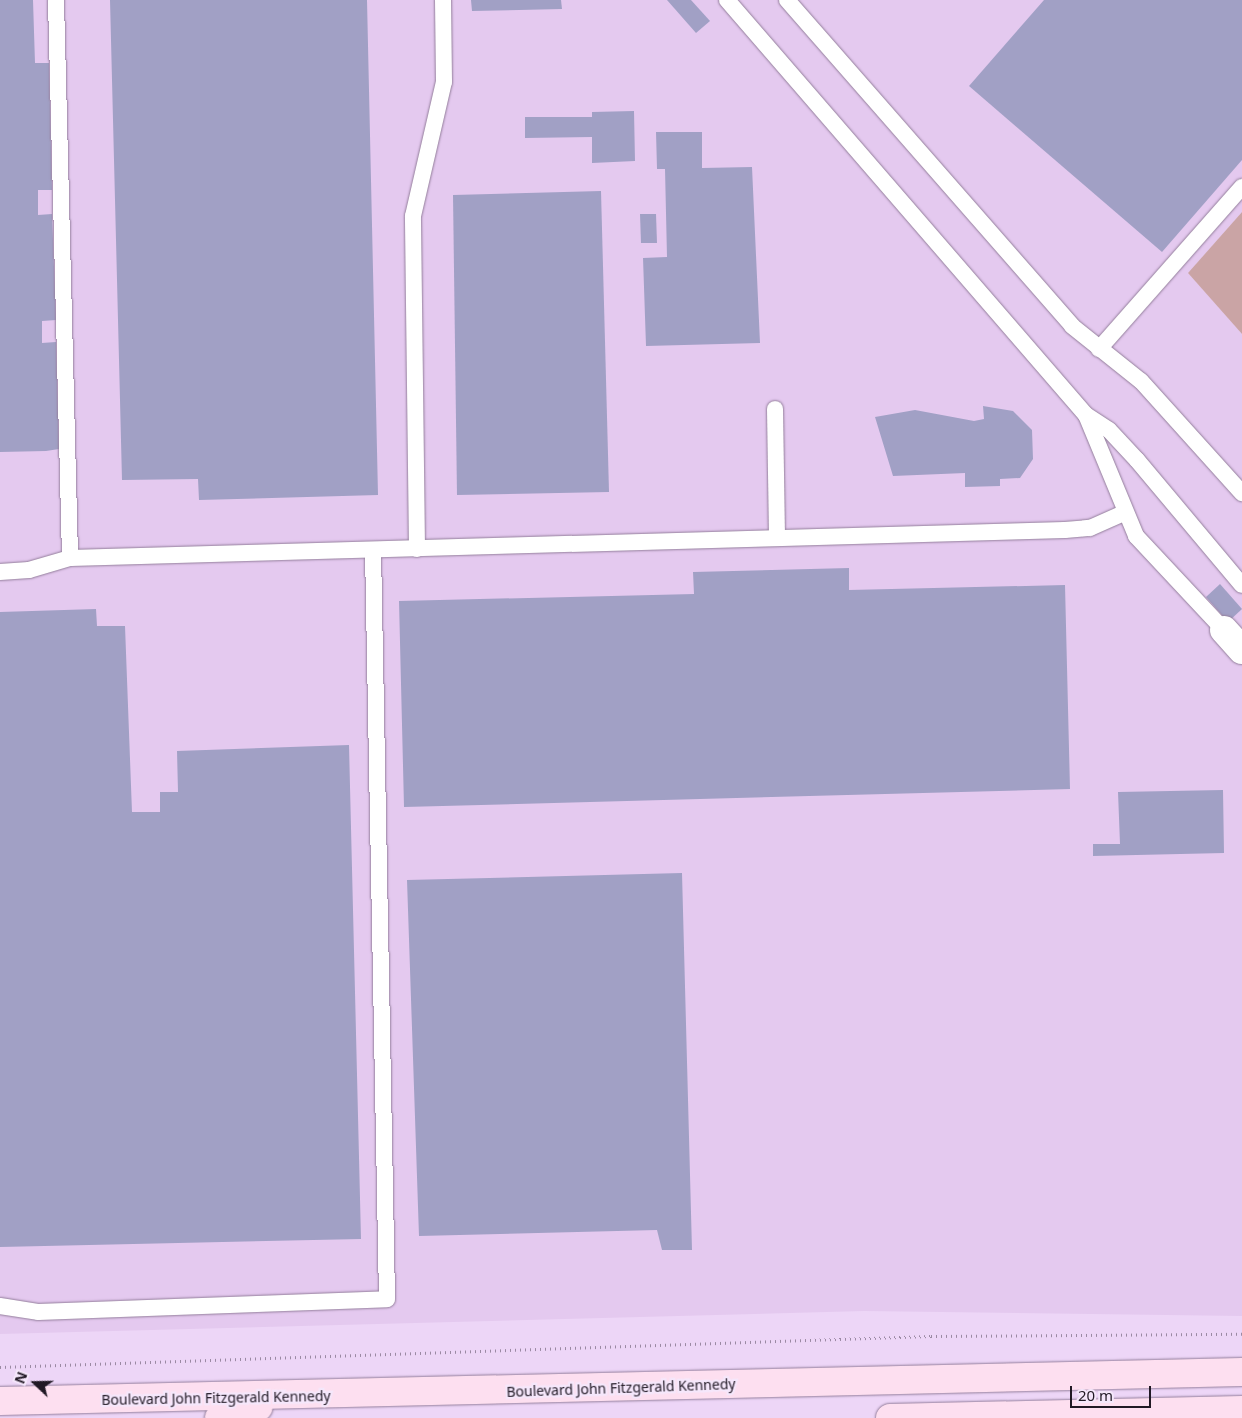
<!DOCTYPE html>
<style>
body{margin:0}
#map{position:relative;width:1242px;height:1418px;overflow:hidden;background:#edd6f7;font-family:"Noto Sans",sans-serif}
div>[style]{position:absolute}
.built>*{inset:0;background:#e4c9ef}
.green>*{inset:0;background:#caa4a5}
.building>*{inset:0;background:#a1a0c5}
.path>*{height:3px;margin-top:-1.5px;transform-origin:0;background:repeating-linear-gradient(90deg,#9b8aa3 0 1px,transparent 0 5px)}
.roads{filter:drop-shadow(0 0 1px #937e9b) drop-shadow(0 0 1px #937e9b)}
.lane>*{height:16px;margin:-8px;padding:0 8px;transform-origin:8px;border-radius:8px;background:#fff}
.street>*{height:28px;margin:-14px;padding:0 14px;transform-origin:14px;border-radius:14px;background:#fff}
.secondary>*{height:28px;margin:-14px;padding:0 14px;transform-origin:14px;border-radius:14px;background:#fddff0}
span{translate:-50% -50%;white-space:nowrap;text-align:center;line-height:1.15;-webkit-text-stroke:4.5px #f5e7fb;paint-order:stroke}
.street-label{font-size:14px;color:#211925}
.north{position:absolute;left:10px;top:1358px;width:50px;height:50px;-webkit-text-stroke:4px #f5e7fb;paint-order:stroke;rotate:291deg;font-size:14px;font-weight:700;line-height:20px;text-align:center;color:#211925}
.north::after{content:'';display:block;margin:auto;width:18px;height:22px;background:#211925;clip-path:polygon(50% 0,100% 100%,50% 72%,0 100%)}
.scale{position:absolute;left:1070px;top:1386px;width:81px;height:22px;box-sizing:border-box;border:2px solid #211925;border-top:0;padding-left:6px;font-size:15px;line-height:18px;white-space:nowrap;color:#211925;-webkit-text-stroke:4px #f5e7fb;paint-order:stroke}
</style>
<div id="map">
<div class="built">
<div style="clip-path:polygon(0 0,1242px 0,1242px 212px,1188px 273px,1242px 334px,1242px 1316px,864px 1311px,0 1334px)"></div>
</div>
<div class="green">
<div style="clip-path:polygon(1242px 212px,1242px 334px,1188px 273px)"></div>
</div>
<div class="building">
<div style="clip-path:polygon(0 0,33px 0,35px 63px,49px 63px,52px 190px,38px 190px,38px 215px,52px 214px,56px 320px,42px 321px,42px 343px,56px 342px,59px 449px,46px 451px,0 452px)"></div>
<div style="clip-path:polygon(110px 0,367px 0,378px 495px,199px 500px,198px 479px,122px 480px)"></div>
<div style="clip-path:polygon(471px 0,561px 0,562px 9px,472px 11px)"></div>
<div style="clip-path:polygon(667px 0,691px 0,710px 21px,696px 33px)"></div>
<div style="clip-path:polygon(1044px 0,1242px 0,1242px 160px,1162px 252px,969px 86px)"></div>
<div style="clip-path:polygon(634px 111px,635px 161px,592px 163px,592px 137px,525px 138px,525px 117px,592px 117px,592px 112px)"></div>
<div style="clip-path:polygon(656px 132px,702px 132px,702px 168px,752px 167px,760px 343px,646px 346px,643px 258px,667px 257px,665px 169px,657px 169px)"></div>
<div style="clip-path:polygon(601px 191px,609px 492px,457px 495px,453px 195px)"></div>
<div style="clip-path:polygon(640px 214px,656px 214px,657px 243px,641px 243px)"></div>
<div style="clip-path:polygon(983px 406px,1013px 411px,1032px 430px,1033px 459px,1020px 478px,1000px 479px,1000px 486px,965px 487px,965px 473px,893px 476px,875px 417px,915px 410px,974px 421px,984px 419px)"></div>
<div style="clip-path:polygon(849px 568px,849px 590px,1065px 585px,1070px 789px,404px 807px,399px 601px,694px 594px,693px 572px)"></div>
<div style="clip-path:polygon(1220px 584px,1242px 609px,1228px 622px,1206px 597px)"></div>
<div style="clip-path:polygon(96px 609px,97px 626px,125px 626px,132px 812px,160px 812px,160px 792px,178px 792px,177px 751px,349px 745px,361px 1239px,0 1247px,0 612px)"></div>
<div style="clip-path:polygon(1223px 790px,1224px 853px,1093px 856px,1093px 844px,1120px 844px,1118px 792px)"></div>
<div style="clip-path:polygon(682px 873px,692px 1250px,662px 1250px,657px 1230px,419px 1236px,407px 880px)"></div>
</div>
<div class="path">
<div style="left:0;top:1367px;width:932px;rotate:-1.91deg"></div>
<div style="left:931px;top:1336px;width:311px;rotate:-0.4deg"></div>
</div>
<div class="roads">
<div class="lane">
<div style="left:56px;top:0;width:558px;rotate:88.56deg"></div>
<div style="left:727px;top:0;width:549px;rotate:49.14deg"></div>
<div style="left:1086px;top:415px;width:131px;rotate:67.5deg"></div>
<div style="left:1136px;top:536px;width:129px;rotate:46.9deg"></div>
<div style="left:787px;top:0;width:433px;rotate:48.8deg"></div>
<div style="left:1072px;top:326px;width:88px;rotate:38.6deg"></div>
<div style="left:1141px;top:381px;width:151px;rotate:48deg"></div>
<div style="left:1099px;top:349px;width:216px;rotate:-48.6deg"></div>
<div style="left:775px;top:409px;width:129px;rotate:89.1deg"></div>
<div style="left:1086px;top:415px;width:27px;rotate:33deg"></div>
<div style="left:1109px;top:430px;width:41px;rotate:47deg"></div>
<div style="left:1137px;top:460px;width:163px;rotate:50deg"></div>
<div style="left:417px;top:549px;width:333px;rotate:-90.7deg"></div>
<div style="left:413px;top:216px;width:138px;rotate:-77deg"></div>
<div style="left:444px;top:82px;width:82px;rotate:-90.7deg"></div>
<div style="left:0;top:572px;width:29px;rotate:-4deg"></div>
<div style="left:29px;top:570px;width:43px;rotate:-16.3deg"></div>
<div style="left:70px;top:558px;width:995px;rotate:-1.61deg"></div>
<div style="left:1065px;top:530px;width:25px;rotate:-5deg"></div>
<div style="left:1090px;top:528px;width:37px;rotate:-24deg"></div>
<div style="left:0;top:1306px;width:38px;rotate:9deg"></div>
<div style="left:38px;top:1312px;width:349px;rotate:-2.1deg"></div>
<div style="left:387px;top:1299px;width:748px;rotate:-91.07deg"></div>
</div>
<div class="street">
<div style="left:1224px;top:630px;width:27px;rotate:48deg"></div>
</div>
<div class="secondary">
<div style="left:0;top:1401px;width:1242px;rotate:-1.34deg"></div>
<div style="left:219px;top:1418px;width:41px;rotate:-15.4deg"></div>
<div style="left:890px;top:1418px;width:352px;rotate:-1.3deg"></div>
</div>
</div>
<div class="street-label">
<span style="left:621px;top:1388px;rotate:-2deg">Boulevard John Fitzgerald Kennedy</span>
<span style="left:216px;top:1398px;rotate:-1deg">Boulevard John Fitzgerald Kennedy</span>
</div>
<div class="north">N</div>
<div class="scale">20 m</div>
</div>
